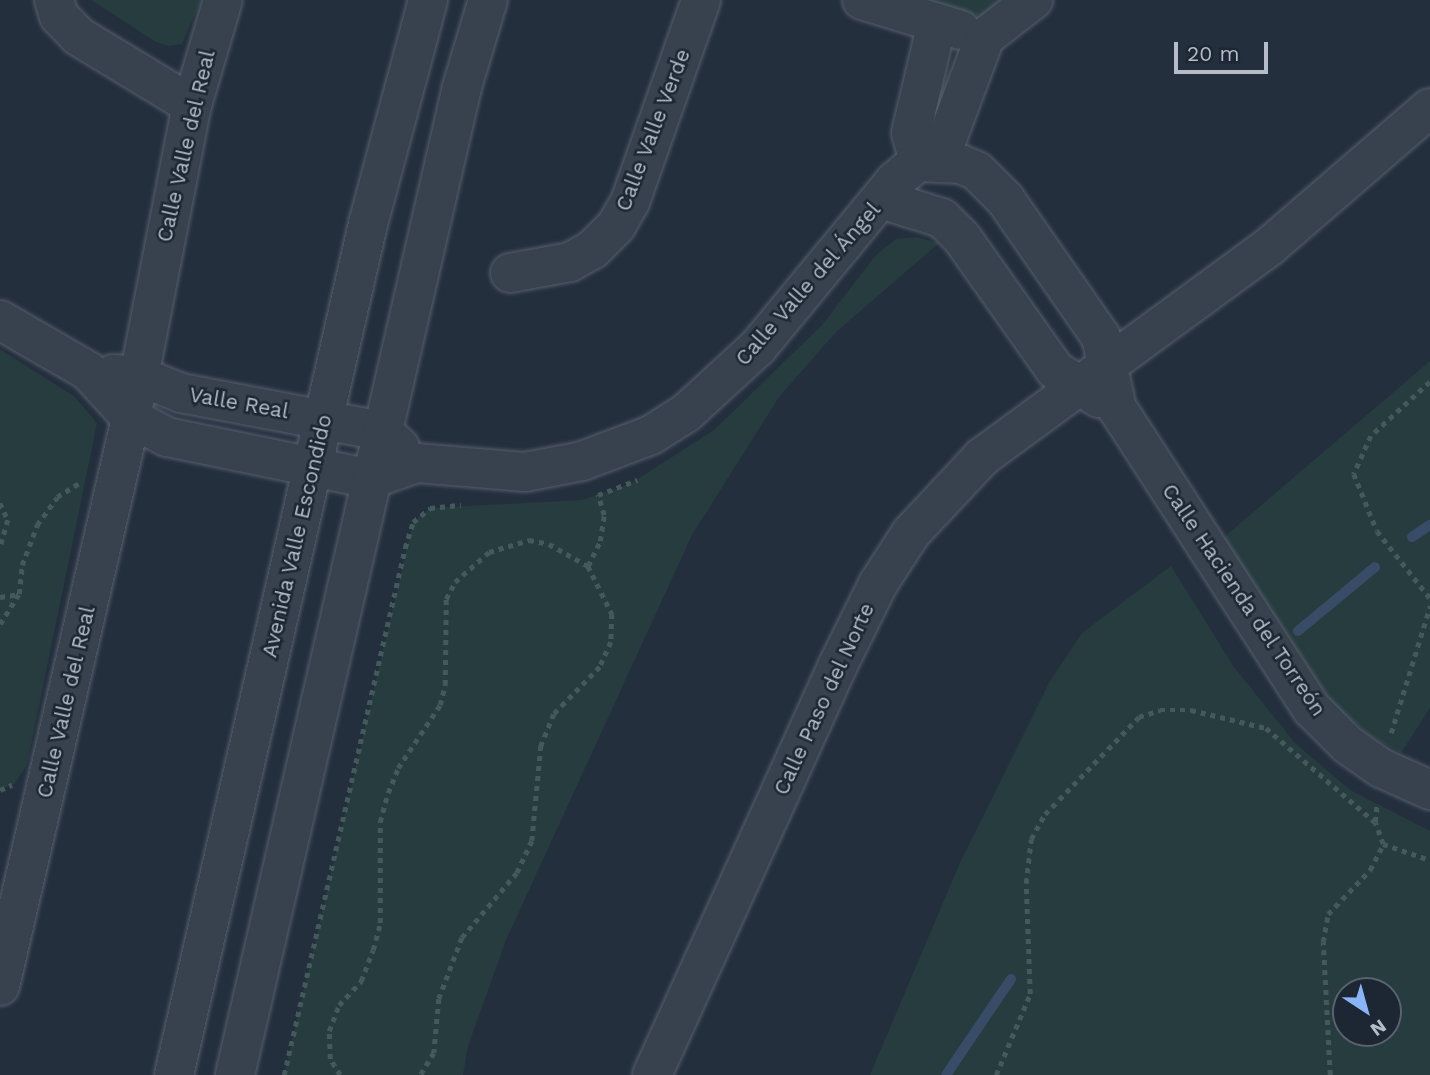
<!DOCTYPE html>
<meta charset="utf-8">
<style>
body{margin:0}
#map{position:relative;width:1430px;height:1075px;overflow:hidden;background:#242f3e;font-family:"Work Sans",sans-serif}
div>[style]{position:absolute}
.green>*{inset:0;background:#263c3f}
.stream>*{height:10px;margin:-5px;padding:0 5px;transform-origin:5px;border-radius:5px;background:#394c67}
.path>*{height:4.5px;margin-top:-2.25px;transform-origin:0;background:repeating-linear-gradient(90deg,#44595c 0 5px,transparent 0 10px)}
.roads{filter:drop-shadow(0 0 2px #565f6c) drop-shadow(0 0 2px #565f6c)}
.minor>*{height:38px;margin:-19px;padding:0 19px;transform-origin:19px;border-radius:19px;background:#38414e}
span{translate:-50% -50%;white-space:nowrap;text-align:center;line-height:1.15;-webkit-text-stroke:5px #1d2633;paint-order:stroke}
.street-label{font-size:21px;color:#b4bcc9}
.north{position:absolute;left:1332px;top:977px;width:70px;height:70px;box-sizing:border-box;background:#1d2633;border:2px solid #59626f;border-radius:50%;rotate:144deg;font-size:19px;font-weight:700;line-height:28px;text-align:center;color:#b4bcc9}
.north::after{content:'';display:block;margin:auto;width:24px;height:32px;background:#8ab4f8;clip-path:polygon(50% 0,100% 100%,50% 72%,0 100%)}
.scale{position:absolute;left:1174px;top:42px;width:94px;height:32px;box-sizing:border-box;border:4px solid #b4bcc9;border-top:0;padding-left:9px;font-size:21px;line-height:24px;white-space:nowrap;color:#b4bcc9;-webkit-text-stroke:5px #1d2633;paint-order:stroke}
</style>
<div id="map">
<div class="green">
<div style="clip-path:polygon(91px 0,201px 0,182px 44px,169px 46px,156px 42px)"></div>
<div style="clip-path:polygon(925px 0,1010px 0,986px 15px,967px 15px)"></div>
<div style="clip-path:polygon(916px 237px,939px 243px,836px 332px,779px 397px,692px 535px,506px 940px,468px 1046px,463px 1075px,284px 1075px,413px 522px,430px 508px,582px 500px,630px 484px,714px 430px,822px 325px,876px 255px,896px 239px)"></div>
<div style="clip-path:polygon(0 349px,75px 397px,97px 423px,27px 765px,14px 784px,0 790px)"></div>
<div style="clip-path:polygon(1430px 361px,1430px 708px,1401px 753px,1369px 735px,1333px 704px,1223px 538px)"></div>
<div style="clip-path:polygon(evenodd,1171px 566px,1234px 667px,1295px 743px,1350px 790px,1430px 831px,1430px 1075px,870px 1075px,959px 865px,1050px 681px,1082px 633px,1171px 566px,1346px 991px,1388px 991px,1388px 1033px,1346px 1033px,1346px 991px)"></div>
</div>
<div class="stream">
<div style="left:1412px;top:537px;width:22px;rotate:-34deg"></div>
<div style="left:1298px;top:631px;width:100px;rotate:-39.7deg"></div>
<div style="left:946px;top:1075px;width:116px;rotate:-55.9deg"></div>
</div>
<div class="path">
<div style="left:1430px;top:382px;width:80px;rotate:137.5deg"></div>
<div style="left:1371px;top:436px;width:42px;rotate:114.1deg"></div>
<div style="left:1354px;top:474px;width:61px;rotate:68deg"></div>
<div style="left:1377px;top:531px;width:85px;rotate:51.7deg"></div>
<div style="left:0;top:503px;width:19px;rotate:65deg"></div>
<div style="left:8px;top:520px;width:29px;rotate:106deg"></div>
<div style="left:588px;top:566px;width:28px;rotate:-64deg"></div>
<div style="left:600px;top:541px;width:26px;rotate:-81deg"></div>
<div style="left:604px;top:515px;width:21px;rotate:-107deg"></div>
<div style="left:598px;top:495px;width:42px;rotate:-21deg"></div>
<div style="left:0;top:597px;width:18px;rotate:-9deg"></div>
<div style="left:0;top:624px;width:36px;rotate:-58deg"></div>
<div style="left:19px;top:594px;width:29px;rotate:-84deg"></div>
<div style="left:22px;top:565px;width:43px;rotate:-69.4deg"></div>
<div style="left:37px;top:525px;width:34px;rotate:-54deg"></div>
<div style="left:57px;top:497px;width:28px;rotate:-32deg"></div>
<div style="left:1391px;top:733px;width:133px;rotate:-72.9deg"></div>
<div style="left:0;top:790px;width:13px;rotate:-23deg"></div>
<div style="left:1383px;top:844px;width:50px;rotate:18.8deg"></div>
<div style="left:284px;top:1075px;width:541px;rotate:-77.07deg"></div>
<div style="left:405px;top:548px;width:27px;rotate:-73deg"></div>
<div style="left:413px;top:522px;width:22px;rotate:-39deg"></div>
<div style="left:430px;top:508px;width:31px;rotate:-6deg"></div>
<div style="left:340px;top:1075px;width:19px;rotate:-122deg"></div>
<div style="left:330px;top:1059px;width:28px;rotate:-92deg"></div>
<div style="left:329px;top:1031px;width:28px;rotate:-69deg"></div>
<div style="left:339px;top:1005px;width:33px;rotate:-47deg"></div>
<div style="left:361px;top:981px;width:33px;rotate:-69deg"></div>
<div style="left:373px;top:950px;width:28px;rotate:-75deg"></div>
<div style="left:380px;top:923px;width:101px;rotate:-90deg"></div>
<div style="left:380px;top:822px;width:30px;rotate:-75deg"></div>
<div style="left:388px;top:793px;width:27px;rotate:-68deg"></div>
<div style="left:398px;top:768px;width:76px;rotate:-56.3deg"></div>
<div style="left:440px;top:705px;width:21px;rotate:-76deg"></div>
<div style="left:445px;top:685px;width:86px;rotate:-89.3deg"></div>
<div style="left:446px;top:599px;width:19px;rotate:-62deg"></div>
<div style="left:455px;top:582px;width:45px;rotate:-41.4deg"></div>
<div style="left:489px;top:552px;width:42px;rotate:-16.7deg"></div>
<div style="left:529px;top:540px;width:20px;rotate:11deg"></div>
<div style="left:549px;top:544px;width:45px;rotate:29.4deg"></div>
<div style="left:588px;top:566px;width:54px;rotate:63.4deg"></div>
<div style="left:612px;top:614px;width:28px;rotate:92deg"></div>
<div style="left:611px;top:642px;width:27px;rotate:114deg"></div>
<div style="left:600px;top:667px;width:66px;rotate:134.4deg"></div>
<div style="left:554px;top:714px;width:35px;rotate:112deg"></div>
<div style="left:541px;top:746px;width:95px;rotate:95.4deg"></div>
<div style="left:532px;top:841px;width:35px;rotate:115deg"></div>
<div style="left:517px;top:873px;width:85px;rotate:130.2deg"></div>
<div style="left:462px;top:938px;width:65px;rotate:110.7deg"></div>
<div style="left:439px;top:999px;width:54px;rotate:95.3deg"></div>
<div style="left:434px;top:1053px;width:26px;rotate:121deg"></div>
<div style="left:996px;top:1075px;width:88px;rotate:-67.2deg"></div>
<div style="left:1030px;top:994px;width:111px;rotate:-92.1deg"></div>
<div style="left:1026px;top:883px;width:44px;rotate:-83.5deg"></div>
<div style="left:1031px;top:839px;width:29px;rotate:-61deg"></div>
<div style="left:1045px;top:814px;width:135px;rotate:-45.9deg"></div>
<div style="left:1139px;top:717px;width:22px;rotate:-18deg"></div>
<div style="left:1160px;top:710px;width:31px"></div>
<div style="left:1191px;top:710px;width:77px;rotate:13.5deg"></div>
<div style="left:1266px;top:728px;width:144px;rotate:40.8deg"></div>
<div style="left:1330px;top:1075px;width:133px;rotate:-93deg"></div>
<div style="left:1323px;top:942px;width:28px;rotate:-80deg"></div>
<div style="left:1328px;top:914px;width:61px;rotate:-46.3deg"></div>
<div style="left:1370px;top:870px;width:29px;rotate:-63deg"></div>
<div style="left:1383px;top:844px;width:23px;rotate:-110deg"></div>
<div style="left:1375px;top:822px;width:19px;rotate:-84deg"></div>
</div>
<div class="roads">
<div class="minor">
<div style="left:54px;top:0;width:17px;rotate:73deg"></div>
<div style="left:59px;top:16px;width:28px;rotate:46deg"></div>
<div style="left:78px;top:36px;width:133px;rotate:31.2deg"></div>
<div style="left:862px;top:0;width:103px;rotate:16.9deg"></div>
<div style="left:919px;top:162px;width:41px;rotate:2.8deg"></div>
<div style="left:960px;top:164px;width:18px;rotate:22deg"></div>
<div style="left:977px;top:171px;width:40px;rotate:45deg"></div>
<div style="left:1005px;top:199px;width:168px;rotate:55.2deg"></div>
<div style="left:1101px;top:337px;width:73px;rotate:77.3deg"></div>
<div style="left:1117px;top:408px;width:359px;rotate:57.1deg"></div>
<div style="left:1312px;top:709px;width:51px;rotate:45deg"></div>
<div style="left:1348px;top:745px;width:40px;rotate:34.9deg"></div>
<div style="left:1381px;top:768px;width:54px;rotate:24.2deg"></div>
<div style="left:919px;top:162px;width:30px;rotate:-105deg"></div>
<div style="left:911px;top:133px;width:113px;rotate:-76.7deg"></div>
<div style="left:881px;top:199px;width:64px;rotate:17.3deg"></div>
<div style="left:942px;top:218px;width:28px;rotate:45deg"></div>
<div style="left:962px;top:238px;width:161px;rotate:54.8deg"></div>
<div style="left:1055px;top:370px;width:52px;rotate:32.5deg"></div>
<div style="left:510px;top:273px;width:61px;rotate:-10.4deg"></div>
<div style="left:570px;top:262px;width:26px;rotate:-29deg"></div>
<div style="left:593px;top:249px;width:33px;rotate:-45deg"></div>
<div style="left:616px;top:226px;width:28px;rotate:-60deg"></div>
<div style="left:630px;top:202px;width:214px;rotate:-70.6deg"></div>
<div style="left:0;top:320px;width:102px;rotate:30.1deg"></div>
<div style="left:88px;top:371px;width:64px;rotate:47.5deg"></div>
<div style="left:131px;top:418px;width:41px;rotate:27.8deg"></div>
<div style="left:167px;top:437px;width:208px;rotate:11.6deg"></div>
<div style="left:371px;top:479px;width:49px;rotate:-19.2deg"></div>
<div style="left:417px;top:463px;width:108px;rotate:4.8deg"></div>
<div style="left:525px;top:472px;width:58px;rotate:-10.9deg"></div>
<div style="left:582px;top:461px;width:74px;rotate:-20.6deg"></div>
<div style="left:651px;top:435px;width:41px;rotate:-32.2deg"></div>
<div style="left:686px;top:413px;width:98px;rotate:-42.5deg"></div>
<div style="left:758px;top:347px;width:214px;rotate:-50.5deg"></div>
<div style="left:894px;top:182px;width:71px;rotate:-40.4deg"></div>
<div style="left:948px;top:136px;width:106px;rotate:-69.5deg"></div>
<div style="left:985px;top:37px;width:61px;rotate:-37.6deg"></div>
<div style="left:113px;top:374px;width:26px;rotate:4deg"></div>
<div style="left:139px;top:376px;width:45px;rotate:22deg"></div>
<div style="left:181px;top:393px;width:205px;rotate:10.7deg"></div>
<div style="left:382px;top:431px;width:24px;rotate:42deg"></div>
<div style="left:0;top:986px;width:583px;rotate:-77.01deg"></div>
<div style="left:131px;top:418px;width:319px;rotate:-79deg"></div>
<div style="left:192px;top:105px;width:109px;rotate:-73.6deg"></div>
<div style="left:174px;top:1075px;width:873px;rotate:-77.16deg"></div>
<div style="left:368px;top:224px;width:232px;rotate:-75deg"></div>
<div style="left:235px;top:1075px;width:1014px;rotate:-77.06deg"></div>
<div style="left:462px;top:87px;width:91px;rotate:-73.4deg"></div>
<div style="left:652px;top:1075px;width:446px;rotate:-65.6deg"></div>
<div style="left:836px;top:669px;width:95px;rotate:-63.7deg"></div>
<div style="left:878px;top:584px;width:61px;rotate:-57.1deg"></div>
<div style="left:911px;top:533px;width:104px;rotate:-46.9deg"></div>
<div style="left:982px;top:457px;width:357px;rotate:-36.2deg"></div>
<div style="left:1270px;top:246px;width:211px;rotate:-40.8deg"></div>
</div>
</div>
<div class="street-label">
<span style="left:653px;top:130px;rotate:-69deg">Calle Valle Verde</span>
<span style="left:186px;top:146px;rotate:-77deg">Calle Valle del Real</span>
<span style="left:808px;top:284px;rotate:-49deg">Calle Valle del Ángel</span>
<span style="left:239px;top:403px;rotate:10deg">Valle Real</span>
<span style="left:297px;top:536px;rotate:-77deg">Avenida Valle Escondido</span>
<span style="left:1244px;top:600px;rotate:56deg">Calle Hacienda del Torreón</span>
<span style="left:824px;top:699px;rotate:-65deg">Calle Paso del Norte</span>
<span style="left:66px;top:702px;rotate:-77deg">Calle Valle del Real</span>
</div>
<div class="north">N</div>
<div class="scale">20 m</div>
</div>
